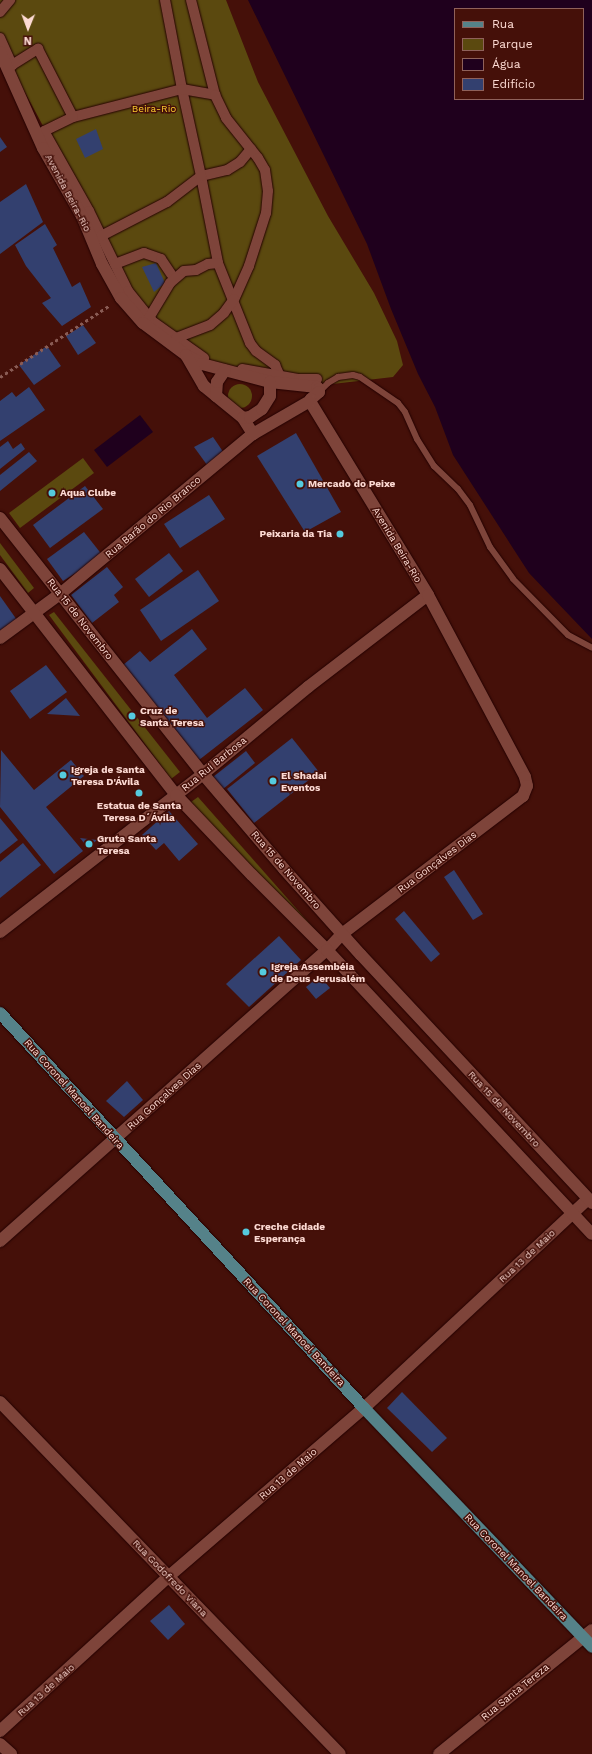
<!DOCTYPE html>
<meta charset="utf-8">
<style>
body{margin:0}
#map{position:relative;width:592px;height:1754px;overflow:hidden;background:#451009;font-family:"Work Sans",sans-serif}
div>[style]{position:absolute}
.green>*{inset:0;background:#5b490f}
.round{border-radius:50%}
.water>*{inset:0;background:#1f001d}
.building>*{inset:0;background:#33406f}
.path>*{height:2.5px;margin-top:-1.25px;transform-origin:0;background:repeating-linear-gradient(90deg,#895b54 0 3px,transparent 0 6px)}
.roads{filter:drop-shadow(0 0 1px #240100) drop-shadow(0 0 1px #240100)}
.service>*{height:6px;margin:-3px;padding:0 3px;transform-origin:3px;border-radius:3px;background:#7e443a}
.pedestrian>*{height:10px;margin:-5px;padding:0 5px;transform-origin:5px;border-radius:5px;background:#7e443a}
.minor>*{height:12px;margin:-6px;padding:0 6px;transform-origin:6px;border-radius:6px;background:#7e443a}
.tertiary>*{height:12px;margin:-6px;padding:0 6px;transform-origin:6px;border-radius:6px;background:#7e443a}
.secondary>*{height:12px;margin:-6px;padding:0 6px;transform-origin:6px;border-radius:6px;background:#7e443a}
.primary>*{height:12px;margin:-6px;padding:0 6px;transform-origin:6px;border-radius:6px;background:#558289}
.dots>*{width:11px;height:11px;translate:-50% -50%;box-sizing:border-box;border:2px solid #451009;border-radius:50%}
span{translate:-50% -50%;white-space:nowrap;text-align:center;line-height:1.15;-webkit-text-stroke:3px #451009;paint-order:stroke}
.park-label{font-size:10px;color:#facc2d}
.street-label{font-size:10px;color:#fddad3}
.poi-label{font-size:10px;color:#fddad3;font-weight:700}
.left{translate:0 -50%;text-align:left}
.right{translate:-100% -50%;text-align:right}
.legend{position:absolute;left:454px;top:8px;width:130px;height:92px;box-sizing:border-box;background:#451009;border:1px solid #8f615a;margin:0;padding:5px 7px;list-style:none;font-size:12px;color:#fddad3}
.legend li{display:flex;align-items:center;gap:8px;height:20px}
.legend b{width:20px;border:1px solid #8f615a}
.north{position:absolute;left:8px;top:8px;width:40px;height:40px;-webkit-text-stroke:3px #451009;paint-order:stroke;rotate:181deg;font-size:11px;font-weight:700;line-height:16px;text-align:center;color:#fddad3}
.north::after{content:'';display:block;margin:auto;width:14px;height:18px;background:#fddad3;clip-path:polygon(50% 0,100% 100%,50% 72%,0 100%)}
</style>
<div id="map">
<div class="green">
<div style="clip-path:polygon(0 0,226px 0,258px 82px,328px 216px,374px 293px,397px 341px,403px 365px,393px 377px,324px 385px,255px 382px,226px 377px,141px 308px,0 46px)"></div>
<div class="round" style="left:228px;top:384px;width:24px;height:24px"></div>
<div style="clip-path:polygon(83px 458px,94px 473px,20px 528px,9px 513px)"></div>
<div style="clip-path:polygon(0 543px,34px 588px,28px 593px,0 555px)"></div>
<div style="clip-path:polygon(54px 612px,180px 772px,171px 779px,49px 615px)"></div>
<div style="clip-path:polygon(198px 797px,325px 941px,320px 946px,191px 802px)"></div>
</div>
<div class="water">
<div style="clip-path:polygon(evenodd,248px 0,592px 0,592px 639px,529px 573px,453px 455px,435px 407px,418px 374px,391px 309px,367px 244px,248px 0,455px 9px,583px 9px,583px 99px,455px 99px,455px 9px)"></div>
<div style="clip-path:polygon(140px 415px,153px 432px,107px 467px,94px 450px)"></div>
</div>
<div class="building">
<div style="clip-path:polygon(96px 129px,103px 149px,85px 158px,76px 139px)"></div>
<div style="clip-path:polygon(0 137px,7px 147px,0 152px)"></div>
<div style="clip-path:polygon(26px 184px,43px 222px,0 254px,0 202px)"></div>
<div style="clip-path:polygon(45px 224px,57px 245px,53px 248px,72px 287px,80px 282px,91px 307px,62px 326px,42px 303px,51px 298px,26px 266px,15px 245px)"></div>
<div style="clip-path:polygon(156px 263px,165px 283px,154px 292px,142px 267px)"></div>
<div style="clip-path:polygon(83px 325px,96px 343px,78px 355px,66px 336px)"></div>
<div style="clip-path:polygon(47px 346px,61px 366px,34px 385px,19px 365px)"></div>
<div style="clip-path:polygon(29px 387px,45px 410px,0 441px,0 401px,12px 392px,16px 397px)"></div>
<div style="clip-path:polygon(296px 433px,341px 512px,305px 532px,257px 456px)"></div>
<div style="clip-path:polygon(213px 437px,226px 456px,210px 469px,194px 447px)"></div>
<div style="clip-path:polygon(8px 441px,13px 449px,21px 443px,25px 449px,0 469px,0 447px)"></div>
<div style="clip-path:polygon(29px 452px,37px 461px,0 491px,0 475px)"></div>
<div style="clip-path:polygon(85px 486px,103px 509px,50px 548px,33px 525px)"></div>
<div style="clip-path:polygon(209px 495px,225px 519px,180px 548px,164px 524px)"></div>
<div style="clip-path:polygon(84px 532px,103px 556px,63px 581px,47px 559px)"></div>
<div style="clip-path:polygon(169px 553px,183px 571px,149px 597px,135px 579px)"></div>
<div style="clip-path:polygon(107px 567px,123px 587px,114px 595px,119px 602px,92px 623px,71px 595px)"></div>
<div style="clip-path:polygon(198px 570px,219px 601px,161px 641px,140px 610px)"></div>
<div style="clip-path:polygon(0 596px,17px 620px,0 631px)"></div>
<div style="clip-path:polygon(192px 629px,207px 649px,174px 675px,207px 718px,245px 688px,263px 710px,199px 760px,123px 665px,140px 651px,150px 662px)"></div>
<div style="clip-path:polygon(46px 665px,67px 692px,30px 719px,10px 691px)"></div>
<div style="clip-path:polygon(66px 698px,80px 716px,47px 714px)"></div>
<div style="clip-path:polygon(292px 738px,319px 772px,254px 823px,227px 789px)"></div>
<div style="clip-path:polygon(1px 750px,34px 790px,71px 760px,84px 776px,46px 807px,83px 851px,54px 874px,0 807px)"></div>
<div style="clip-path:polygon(246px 751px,255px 763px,223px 789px,213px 777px)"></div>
<div style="clip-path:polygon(169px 811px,198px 844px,179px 861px,164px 843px,156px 850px,142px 835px)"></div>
<div style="clip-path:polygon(0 818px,18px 840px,0 854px)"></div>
<div style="clip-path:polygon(80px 838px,97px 840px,88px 848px)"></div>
<div style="clip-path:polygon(23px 843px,41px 865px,0 898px,0 862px)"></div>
<div style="clip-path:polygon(454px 870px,483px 914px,473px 920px,444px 877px)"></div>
<div style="clip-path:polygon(404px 911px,440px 954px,431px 962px,395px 919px)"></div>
<div style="clip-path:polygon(279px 936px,301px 960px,249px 1007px,226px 984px)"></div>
<div style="clip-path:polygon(320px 976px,330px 988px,316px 999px,306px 987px)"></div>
<div style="clip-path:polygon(127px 1081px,143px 1100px,124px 1117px,106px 1101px)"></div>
<div style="clip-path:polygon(402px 1392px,447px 1438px,432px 1452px,387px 1408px)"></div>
<div style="clip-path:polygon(169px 1605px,185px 1624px,168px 1640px,150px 1621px)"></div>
</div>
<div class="path">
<div style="left:0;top:377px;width:131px;rotate:-33.2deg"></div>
</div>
<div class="roads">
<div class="service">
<div style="left:319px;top:392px;width:13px;rotate:-45deg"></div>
<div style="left:328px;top:383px;width:12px;rotate:-31deg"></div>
<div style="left:338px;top:377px;width:15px;rotate:-8deg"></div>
<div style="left:353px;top:375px;width:7px;rotate:16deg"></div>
<div style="left:360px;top:377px;width:46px;rotate:34.4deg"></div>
<div style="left:398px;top:403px;width:11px;rotate:52deg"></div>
<div style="left:405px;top:412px;width:30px;rotate:66deg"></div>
<div style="left:417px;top:439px;width:32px;rotate:58deg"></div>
<div style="left:434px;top:466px;width:33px;rotate:44deg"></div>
<div style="left:458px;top:489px;width:20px;rotate:53deg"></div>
<div style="left:470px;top:505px;width:47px;rotate:64.5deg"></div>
<div style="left:490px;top:547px;width:39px;rotate:54deg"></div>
<div style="left:513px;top:579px;width:78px;rotate:45.5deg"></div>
<div style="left:568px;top:635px;width:27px;rotate:28deg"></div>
</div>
<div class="pedestrian">
<div style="left:165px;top:0;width:91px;rotate:79.2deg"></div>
<div style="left:182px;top:89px;width:113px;rotate:165.6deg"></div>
<div style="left:73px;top:117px;width:32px;rotate:154deg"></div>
<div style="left:44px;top:131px;width:92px;rotate:60.6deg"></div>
<div style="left:89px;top:211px;width:89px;rotate:64deg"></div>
<div style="left:128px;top:291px;width:38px;rotate:51deg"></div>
<div style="left:152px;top:321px;width:64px;rotate:35.4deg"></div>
<div style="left:191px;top:0;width:98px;rotate:75.8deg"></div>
<div style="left:0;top:12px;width:16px;rotate:-50deg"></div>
<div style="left:0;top:38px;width:30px;rotate:66deg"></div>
<div style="left:12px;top:65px;width:31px;rotate:-32deg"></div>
<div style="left:38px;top:49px;width:76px;rotate:62.8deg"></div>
<div style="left:251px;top:149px;width:17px;rotate:130deg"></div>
<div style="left:240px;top:162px;width:15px;rotate:148deg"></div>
<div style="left:227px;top:170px;width:27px;rotate:167deg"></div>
<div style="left:201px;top:176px;width:89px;rotate:78.9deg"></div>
<div style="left:218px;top:263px;width:86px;rotate:68.2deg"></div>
<div style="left:250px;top:343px;width:10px;rotate:53deg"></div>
<div style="left:256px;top:351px;width:24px;rotate:36deg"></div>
<div style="left:275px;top:365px;width:12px;rotate:66deg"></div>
<div style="left:101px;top:236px;width:74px;rotate:-27.3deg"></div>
<div style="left:167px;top:202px;width:43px;rotate:-37.4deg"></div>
<div style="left:201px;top:176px;width:89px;rotate:-102.3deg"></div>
<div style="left:182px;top:89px;width:34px;rotate:10deg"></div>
<div style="left:215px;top:95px;width:25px;rotate:64deg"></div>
<div style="left:226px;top:118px;width:51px;rotate:51.3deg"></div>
<div style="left:258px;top:158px;width:14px;rotate:60deg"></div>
<div style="left:265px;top:170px;width:21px;rotate:82deg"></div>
<div style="left:268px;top:191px;width:22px;rotate:95deg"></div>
<div style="left:266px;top:213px;width:56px;rotate:107.8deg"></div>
<div style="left:249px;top:266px;width:36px;rotate:114deg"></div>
<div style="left:234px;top:299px;width:17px;rotate:126deg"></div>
<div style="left:224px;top:313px;width:18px;rotate:139deg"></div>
<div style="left:210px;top:325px;width:36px;rotate:159deg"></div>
<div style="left:115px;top:264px;width:31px;rotate:-21deg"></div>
<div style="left:144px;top:253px;width:18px;rotate:19deg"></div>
<div style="left:161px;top:259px;width:18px;rotate:56deg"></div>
<div style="left:149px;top:318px;width:41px;rotate:-59deg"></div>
<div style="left:170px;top:283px;width:18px;rotate:-41deg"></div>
<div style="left:184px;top:271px;width:12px;rotate:-5deg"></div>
<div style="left:196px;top:270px;width:13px;rotate:-27deg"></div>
<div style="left:208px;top:264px;width:10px;rotate:-6deg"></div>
<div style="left:242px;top:369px;width:58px;rotate:10deg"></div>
<div style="left:299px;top:379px;width:18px"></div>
</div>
<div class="minor">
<div style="left:0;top:932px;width:257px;rotate:-37.9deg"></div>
<div style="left:203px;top:774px;width:136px;rotate:-39.6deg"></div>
<div style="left:308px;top:687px;width:151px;rotate:-37.5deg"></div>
<div style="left:0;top:1241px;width:438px;rotate:-41.7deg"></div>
<div style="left:0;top:1731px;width:228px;rotate:-42.5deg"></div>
<div style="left:168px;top:1577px;width:259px;rotate:-40.8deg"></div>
<div style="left:364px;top:1408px;width:306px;rotate:-43deg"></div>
</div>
<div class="tertiary">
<div style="left:0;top:52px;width:105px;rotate:65.9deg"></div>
<div style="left:43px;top:148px;width:78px;rotate:60.2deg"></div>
<div style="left:82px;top:216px;width:52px;rotate:67.4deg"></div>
<div style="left:102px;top:264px;width:39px;rotate:61deg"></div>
<div style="left:121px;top:298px;width:33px;rotate:49deg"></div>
<div style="left:143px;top:323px;width:54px;rotate:36.7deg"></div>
<div style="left:186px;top:355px;width:18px;rotate:29deg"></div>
<div style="left:202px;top:364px;width:70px;rotate:14.8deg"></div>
<div style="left:270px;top:382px;width:47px;rotate:6.1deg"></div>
<div style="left:317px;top:387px;width:3px;rotate:45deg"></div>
<div style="left:319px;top:389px;width:3px;rotate:90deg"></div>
<div style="left:319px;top:392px;width:11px;rotate:139deg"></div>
<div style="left:311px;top:399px;width:4px;rotate:90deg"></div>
<div style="left:311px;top:403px;width:225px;rotate:58.6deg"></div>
<div style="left:428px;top:595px;width:206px;rotate:61.9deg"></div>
<div style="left:525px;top:777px;width:9px;rotate:77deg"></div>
<div style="left:527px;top:786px;width:11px;rotate:112deg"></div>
<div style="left:523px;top:796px;width:228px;rotate:142.7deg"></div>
<div style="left:342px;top:934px;width:22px;rotate:133deg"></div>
<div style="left:186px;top:355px;width:36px;rotate:60deg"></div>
<div style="left:204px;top:386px;width:50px;rotate:39.4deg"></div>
<div style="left:243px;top:418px;width:19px;rotate:58deg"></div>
<div style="left:216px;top:396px;width:14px;rotate:-86deg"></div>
<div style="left:217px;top:382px;width:14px;rotate:-56deg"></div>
<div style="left:243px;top:418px;width:7px;rotate:-8deg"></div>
<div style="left:250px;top:417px;width:14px;rotate:-34deg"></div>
<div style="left:262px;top:409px;width:15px;rotate:-58deg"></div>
<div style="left:270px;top:396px;width:14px;rotate:-90deg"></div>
<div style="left:0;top:638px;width:74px;rotate:-36.3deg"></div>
<div style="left:60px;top:594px;width:251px;rotate:-39.7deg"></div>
<div style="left:253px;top:434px;width:66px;rotate:-30.1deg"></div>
</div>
<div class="secondary">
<div style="left:0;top:518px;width:327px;rotate:51.6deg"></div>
<div style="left:203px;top:774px;width:125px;rotate:49.5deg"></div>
<div style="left:284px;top:869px;width:115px;rotate:48.2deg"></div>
<div style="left:361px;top:955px;width:339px;rotate:47deg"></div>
<div style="left:0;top:569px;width:286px;rotate:52.1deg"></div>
<div style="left:176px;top:795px;width:110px;rotate:46.5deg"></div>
<div style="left:252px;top:875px;width:106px;rotate:45deg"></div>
<div style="left:327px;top:950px;width:388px;rotate:47deg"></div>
<div style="left:0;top:1402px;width:489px;rotate:46deg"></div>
<div style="left:0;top:1744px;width:15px;rotate:42deg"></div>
<div style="left:439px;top:1754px;width:197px;rotate:-39deg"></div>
</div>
<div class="primary">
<div style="left:0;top:1013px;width:537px;rotate:47.34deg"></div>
<div style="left:364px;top:1408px;width:330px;rotate:46.3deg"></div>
</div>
</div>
<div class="dots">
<div style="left:300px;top:484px;background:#55cade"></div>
<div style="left:52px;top:493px;background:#55cade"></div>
<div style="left:340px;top:534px;background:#55cade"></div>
<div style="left:132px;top:716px;background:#55cade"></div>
<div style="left:63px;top:775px;background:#55cade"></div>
<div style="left:273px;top:781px;background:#55cade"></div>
<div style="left:139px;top:793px;background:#55cade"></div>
<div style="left:89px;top:844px;background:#55cade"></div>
<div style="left:263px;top:972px;background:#55cade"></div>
<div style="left:246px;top:1232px;background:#55cade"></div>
</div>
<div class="park-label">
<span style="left:154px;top:109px">Beira-Rio</span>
</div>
<div class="street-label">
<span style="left:68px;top:193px;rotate:62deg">Avenida Beira-Rio</span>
<span style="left:153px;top:517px;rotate:-40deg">Rua Barão do Rio Branco</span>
<span style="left:397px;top:545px;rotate:59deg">Avenida Beira-Rio</span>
<span style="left:80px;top:619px;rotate:52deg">Rua 15 de Novembro</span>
<span style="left:214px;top:764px;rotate:-39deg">Rua Rui Barbosa</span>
<span style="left:437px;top:862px;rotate:-37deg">Rua Gonçalves Dias</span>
<span style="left:286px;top:870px;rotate:49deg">Rua 15 de Novembro</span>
<span style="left:74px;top:1094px;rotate:48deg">Rua Coronel Manoel Bandeira</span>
<span style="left:164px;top:1096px;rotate:-42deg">Rua Gonçalves Dias</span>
<span style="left:504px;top:1109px;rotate:47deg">Rua 15 de Novembro</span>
<span style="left:527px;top:1256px;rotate:-43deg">Rua 13 de Maio</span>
<span style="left:294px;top:1332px;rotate:47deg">Rua Coronel Manoel Bandeira</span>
<span style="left:288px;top:1474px;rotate:-41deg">Rua 13 de Maio</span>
<span style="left:516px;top:1567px;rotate:46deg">Rua Coronel Manoel Bandeira</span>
<span style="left:170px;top:1578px;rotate:46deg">Rua Godofredo Viana</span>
<span style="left:46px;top:1690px;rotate:-42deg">Rua 13 de Maio</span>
<span style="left:515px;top:1692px;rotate:-39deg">Rua Santa Tereza</span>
</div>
<div class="poi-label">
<span class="left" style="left:308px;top:484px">Mercado do Peixe</span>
<span class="left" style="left:60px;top:493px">Aqua Clube</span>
<span class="right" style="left:332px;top:534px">Peixaria da Tia</span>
<span class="left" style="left:140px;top:716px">Cruz de<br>Santa Teresa</span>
<span class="left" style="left:71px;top:775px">Igreja de Santa<br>Teresa D'Ávila</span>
<span class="left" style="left:281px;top:781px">El Shadai<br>Eventos</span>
<span style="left:139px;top:811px">Estatua de Santa<br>Teresa D´Ávila</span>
<span class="left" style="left:97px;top:844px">Gruta Santa<br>Teresa</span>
<span class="left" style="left:271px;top:972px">Igreja Assembéia<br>de Deus Jerusalém</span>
<span class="left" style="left:254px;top:1232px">Creche Cidade<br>Esperança</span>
</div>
<ul class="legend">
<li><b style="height:5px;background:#558289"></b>Rua</li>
<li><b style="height:11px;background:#5b490f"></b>Parque</li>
<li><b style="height:11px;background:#1f001d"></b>Água</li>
<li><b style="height:11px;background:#33406f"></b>Edifício</li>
</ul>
<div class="north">N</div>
</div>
